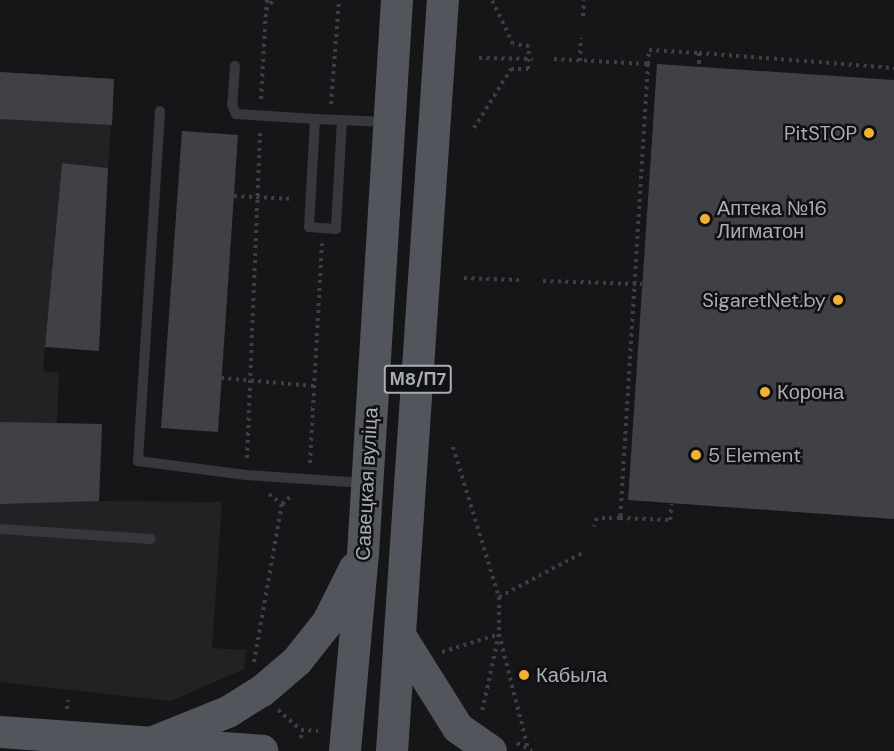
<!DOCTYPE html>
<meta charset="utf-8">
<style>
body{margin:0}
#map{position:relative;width:894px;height:751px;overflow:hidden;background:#161618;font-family:"DM Sans",sans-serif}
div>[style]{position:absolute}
.built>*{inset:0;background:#222225}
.building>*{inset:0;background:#404145}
.path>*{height:4px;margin-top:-2px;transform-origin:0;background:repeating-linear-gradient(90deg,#3d3f44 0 3px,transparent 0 7.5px)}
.lane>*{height:10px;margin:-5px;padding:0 5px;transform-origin:5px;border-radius:5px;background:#37383d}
.primary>*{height:32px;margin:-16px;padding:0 16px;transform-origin:16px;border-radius:16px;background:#53555c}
.dots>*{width:16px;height:16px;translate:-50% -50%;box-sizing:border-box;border:3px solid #111113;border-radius:50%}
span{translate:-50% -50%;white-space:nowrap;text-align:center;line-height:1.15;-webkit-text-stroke:5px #111113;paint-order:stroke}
.shield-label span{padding:2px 4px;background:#111113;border:2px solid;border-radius:4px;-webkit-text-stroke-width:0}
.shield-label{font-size:18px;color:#a8adb8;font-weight:700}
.poi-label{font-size:20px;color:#a8adb8}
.right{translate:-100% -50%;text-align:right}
.left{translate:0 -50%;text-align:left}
.street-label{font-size:20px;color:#a8adb8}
</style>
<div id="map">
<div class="built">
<div style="clip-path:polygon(0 72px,114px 79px,108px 168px,62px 163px,43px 371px,59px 373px,57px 423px,102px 424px,99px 501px,222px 502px,212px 648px,246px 650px,244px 669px,171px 701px,0 682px)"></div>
</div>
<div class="building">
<div style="clip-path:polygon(657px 64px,894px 80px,894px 519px,628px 500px)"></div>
<div style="clip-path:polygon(0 72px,114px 79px,112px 125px,0 119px)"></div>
<div style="clip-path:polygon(182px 131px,238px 135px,218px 432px,161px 428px)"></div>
<div style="clip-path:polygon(62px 163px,108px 168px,99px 351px,45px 347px)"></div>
<div style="clip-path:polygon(0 422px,102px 424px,99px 501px,0 504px)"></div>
</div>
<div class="path">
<div style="left:266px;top:10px;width:10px;rotate:-84deg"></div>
<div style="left:583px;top:16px;width:16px;rotate:-86deg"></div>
<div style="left:699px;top:53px;width:196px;rotate:4.4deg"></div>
<div style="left:479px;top:58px;width:54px;rotate:1.1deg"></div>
<div style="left:554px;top:59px;width:94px;rotate:3deg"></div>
<div style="left:648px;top:64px;width:455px;rotate:93.5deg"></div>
<div style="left:620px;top:518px;width:23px;rotate:180deg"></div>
<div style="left:597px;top:518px;width:9px;rotate:111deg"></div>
<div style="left:580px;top:61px;width:23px;rotate:-88deg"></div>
<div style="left:648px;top:64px;width:14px;rotate:-86deg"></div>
<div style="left:649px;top:50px;width:50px;rotate:3.4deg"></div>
<div style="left:699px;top:53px;width:14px;rotate:90deg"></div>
<div style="left:261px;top:99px;width:89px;rotate:-86.8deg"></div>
<div style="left:266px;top:10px;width:12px;rotate:-55deg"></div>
<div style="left:331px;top:104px;width:104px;rotate:-85.6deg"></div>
<div style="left:474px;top:128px;width:70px;rotate:-57.9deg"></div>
<div style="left:511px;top:69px;width:17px"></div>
<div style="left:528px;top:69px;width:23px;rotate:-88deg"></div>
<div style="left:529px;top:46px;width:16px;rotate:-173deg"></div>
<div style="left:513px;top:44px;width:49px;rotate:-115.5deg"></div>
<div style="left:234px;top:196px;width:59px;rotate:2.9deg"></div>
<div style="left:464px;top:278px;width:55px;rotate:2.1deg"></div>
<div style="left:543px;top:281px;width:99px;rotate:1.7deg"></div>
<div style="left:221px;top:378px;width:93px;rotate:4.9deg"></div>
<div style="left:453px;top:447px;width:157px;rotate:73deg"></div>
<div style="left:499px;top:597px;width:94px;rotate:-27.9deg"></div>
<div style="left:247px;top:458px;width:325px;rotate:-87.7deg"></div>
<div style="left:310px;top:463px;width:220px;rotate:-86.9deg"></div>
<div style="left:269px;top:494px;width:16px;rotate:38deg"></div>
<div style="left:620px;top:518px;width:50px;rotate:2.3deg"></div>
<div style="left:670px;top:520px;width:16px;rotate:-83deg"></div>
<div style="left:499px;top:597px;width:37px;rotate:90deg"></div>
<div style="left:499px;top:634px;width:119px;rotate:75.8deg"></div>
<div style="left:442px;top:652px;width:60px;rotate:-17.5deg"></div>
<div style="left:499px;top:634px;width:80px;rotate:102.3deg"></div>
<div style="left:254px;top:662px;width:160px;rotate:-80deg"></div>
<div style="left:282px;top:504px;width:12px;rotate:-42deg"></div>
<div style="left:67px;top:709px;width:9px;rotate:-84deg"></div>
<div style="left:278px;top:710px;width:30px;rotate:41deg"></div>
<div style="left:301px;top:738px;width:8px;rotate:-90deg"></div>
<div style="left:301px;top:730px;width:17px;rotate:3deg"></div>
<div style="left:517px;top:743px;width:17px;rotate:28deg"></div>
</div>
<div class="lane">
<div style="left:235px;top:66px;width:39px;rotate:94deg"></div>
<div style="left:232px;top:105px;width:10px;rotate:66deg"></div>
<div style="left:236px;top:114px;width:79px;rotate:3.6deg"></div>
<div style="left:160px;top:111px;width:351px;rotate:93.6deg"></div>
<div style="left:138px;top:461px;width:109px;rotate:7.4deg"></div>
<div style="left:246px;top:475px;width:118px;rotate:3.9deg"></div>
<div style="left:342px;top:120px;width:109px;rotate:93.2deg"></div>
<div style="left:336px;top:229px;width:27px;rotate:-176deg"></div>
<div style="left:309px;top:227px;width:108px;rotate:-86.8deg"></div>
<div style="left:315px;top:119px;width:73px;rotate:2.4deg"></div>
<div style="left:0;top:529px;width:151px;rotate:3.8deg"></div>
</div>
<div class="primary">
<div style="left:401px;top:637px;width:107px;rotate:57.9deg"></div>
<div style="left:458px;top:728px;width:40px;rotate:34.9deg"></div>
<div style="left:0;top:732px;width:263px;rotate:4.1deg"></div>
<div style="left:153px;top:742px;width:81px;rotate:-21.8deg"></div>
<div style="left:228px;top:712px;width:40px;rotate:-32deg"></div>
<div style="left:262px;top:691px;width:46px;rotate:-40.6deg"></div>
<div style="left:297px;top:661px;width:50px;rotate:-51.5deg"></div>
<div style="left:328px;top:622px;width:60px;rotate:-63.4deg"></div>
<div style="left:345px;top:751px;width:198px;rotate:-84.8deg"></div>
<div style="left:363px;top:554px;width:555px;rotate:-86.49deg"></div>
<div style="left:392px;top:751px;width:753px;rotate:-86.12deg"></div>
</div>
<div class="dots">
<div style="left:869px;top:133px;background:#f2b134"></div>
<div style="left:705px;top:219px;background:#f2b134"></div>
<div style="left:838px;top:300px;background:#f2b134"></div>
<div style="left:765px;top:392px;background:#f2b134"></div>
<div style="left:696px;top:455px;background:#f2b134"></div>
<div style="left:524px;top:675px;background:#f2b134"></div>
</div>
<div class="shield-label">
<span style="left:418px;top:379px">М8/П7</span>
</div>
<div class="poi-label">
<span class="right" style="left:857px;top:133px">PitSTOP</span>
<span class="left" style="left:717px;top:220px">Аптека №16<br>Лигматон</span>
<span class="right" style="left:826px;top:300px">SigaretNet.by</span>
<span class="left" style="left:777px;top:392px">Корона</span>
<span class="left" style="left:708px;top:455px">5 Element</span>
<span class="left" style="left:536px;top:675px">Кабыла</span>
</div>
<div class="street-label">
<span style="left:367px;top:484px;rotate:-87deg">Савецкая вуліца</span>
</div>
</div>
